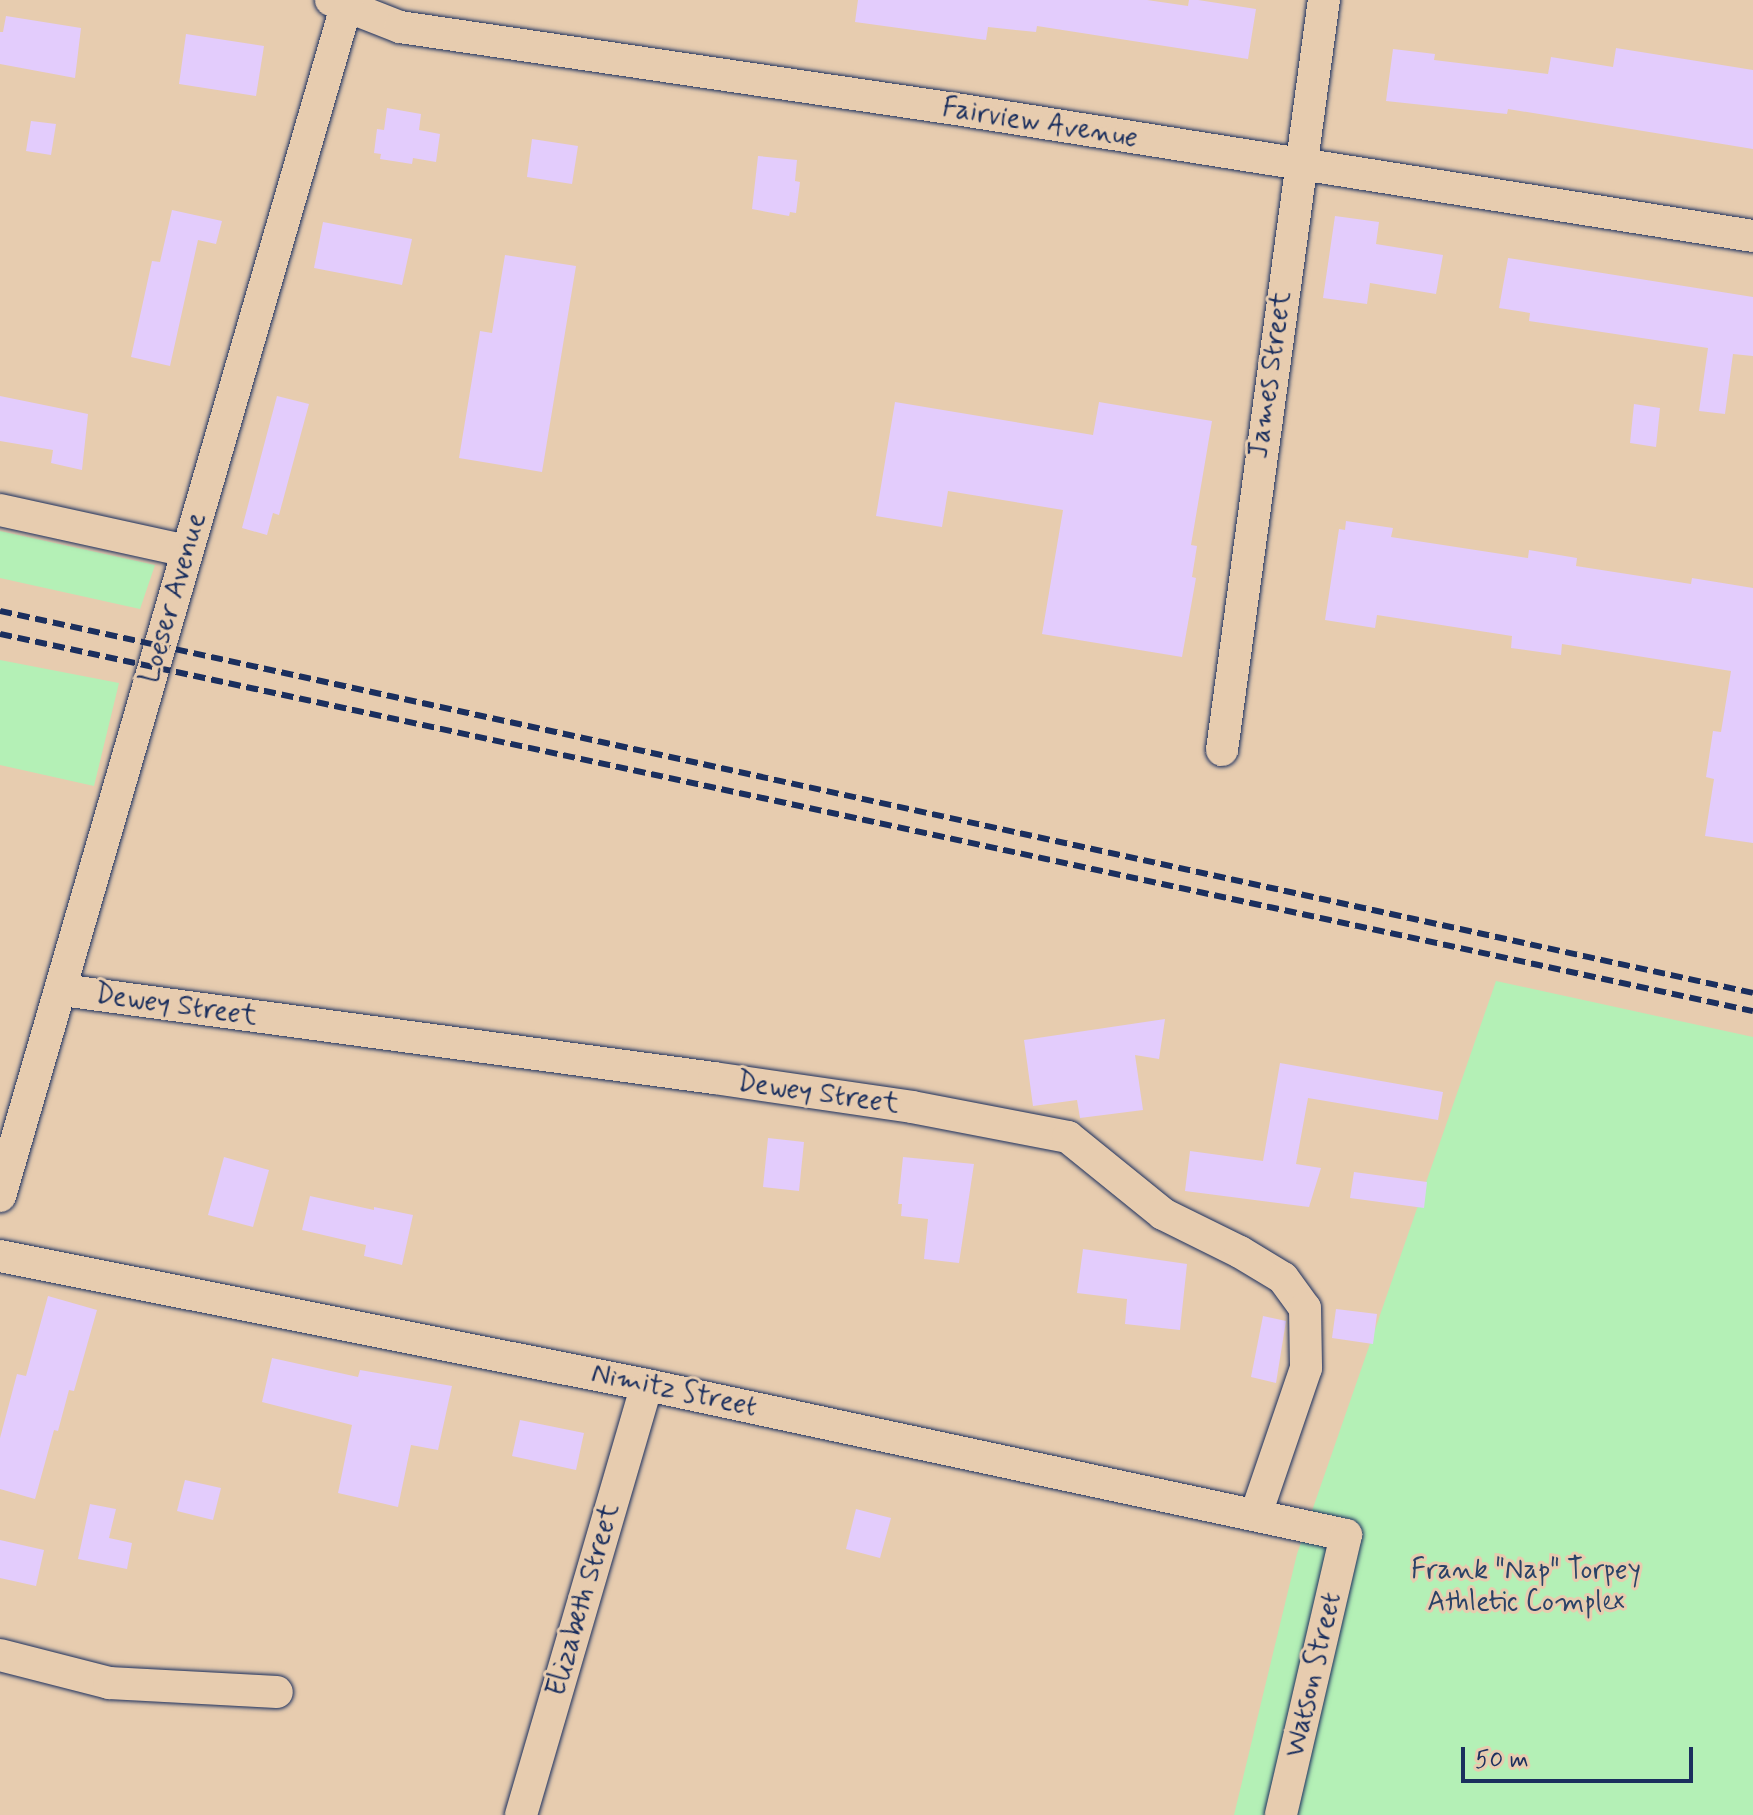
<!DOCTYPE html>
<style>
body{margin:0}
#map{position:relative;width:1753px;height:1815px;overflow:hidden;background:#e7ccaf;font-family:Mynerve,sans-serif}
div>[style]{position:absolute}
.green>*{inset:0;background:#b4f0b6}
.building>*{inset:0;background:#e3ccfc}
.roads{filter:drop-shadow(0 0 2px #1b2f5e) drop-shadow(0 0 2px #1b2f5e)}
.minor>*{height:32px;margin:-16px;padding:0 16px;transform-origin:16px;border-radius:16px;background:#e7ccaf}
.rail>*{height:6px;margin-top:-3px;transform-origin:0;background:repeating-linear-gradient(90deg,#1b2f5e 0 12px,transparent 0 18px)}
span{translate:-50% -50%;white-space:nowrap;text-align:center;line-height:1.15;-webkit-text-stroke:6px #e7ccaf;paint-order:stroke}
.street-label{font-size:28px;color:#1b2f5e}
.park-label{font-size:28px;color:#2a4267}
.scale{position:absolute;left:1461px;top:1747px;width:232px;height:36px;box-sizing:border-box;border:4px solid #1b2f5e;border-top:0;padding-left:10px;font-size:24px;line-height:28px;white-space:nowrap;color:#1b2f5e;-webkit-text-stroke:6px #e7ccaf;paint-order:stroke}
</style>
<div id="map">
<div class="green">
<div style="clip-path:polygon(0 531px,155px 565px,140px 609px,0 578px)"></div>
<div style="clip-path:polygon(0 660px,119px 683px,94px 786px,0 765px)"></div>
<div style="clip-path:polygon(1496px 981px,1753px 1037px,1753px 1815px,1234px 1815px,1297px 1554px)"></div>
</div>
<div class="building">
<div style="clip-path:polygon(858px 0,1147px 0,1188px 6px,1189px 0,1198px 0,1256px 9px,1248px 59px,1037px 26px,1036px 32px,988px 27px,986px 40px,855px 22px)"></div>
<div style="clip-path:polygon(6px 16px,81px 28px,75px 78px,0 64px,0 32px,3px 32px)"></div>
<div style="clip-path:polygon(186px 34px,264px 46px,256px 96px,179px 84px)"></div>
<div style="clip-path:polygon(1616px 48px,1753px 70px,1753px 149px,1508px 109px,1507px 114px,1386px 101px,1393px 49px,1435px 54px,1434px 60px,1548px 74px,1551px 57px,1613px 67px)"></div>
<div style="clip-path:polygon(387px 108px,421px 114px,419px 130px,440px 134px,436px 162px,413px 158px,412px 164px,380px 159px,381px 154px,374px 153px,377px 129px,384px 130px)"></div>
<div style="clip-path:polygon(31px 121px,56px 124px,51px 155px,26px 151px)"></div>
<div style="clip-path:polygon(532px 139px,578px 146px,572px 184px,527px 177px)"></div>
<div style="clip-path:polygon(758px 156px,797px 160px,795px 181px,800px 182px,796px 213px,790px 212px,789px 216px,752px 209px)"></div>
<div style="clip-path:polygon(172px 210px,222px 221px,216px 244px,198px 240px,170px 366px,131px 357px,152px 261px,160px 262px)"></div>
<div style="clip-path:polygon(1335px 216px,1379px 222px,1376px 244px,1443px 255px,1436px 294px,1370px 283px,1367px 304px,1323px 298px)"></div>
<div style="clip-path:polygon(323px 222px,412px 239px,402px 285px,314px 268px)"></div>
<div style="clip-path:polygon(505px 255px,576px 266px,542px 472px,459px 458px,480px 331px,492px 333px)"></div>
<div style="clip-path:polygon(1508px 258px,1753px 297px,1753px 356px,1733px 354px,1725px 414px,1699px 411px,1708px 348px,1529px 321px,1530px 313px,1499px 308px)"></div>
<div style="clip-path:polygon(0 396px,88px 414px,82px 470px,51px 463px,53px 450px,0 441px)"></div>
<div style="clip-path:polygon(277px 396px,309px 404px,279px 515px,273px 513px,267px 535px,242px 528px)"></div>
<div style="clip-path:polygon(895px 402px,1093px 435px,1099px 402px,1212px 421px,1191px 545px,1197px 546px,1192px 577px,1196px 578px,1182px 657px,1042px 634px,1063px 510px,948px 491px,942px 527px,876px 516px)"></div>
<div style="clip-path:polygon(1634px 404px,1660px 408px,1656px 447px,1630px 443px)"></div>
<div style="clip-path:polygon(1346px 521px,1393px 528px,1391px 537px,1528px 558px,1529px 550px,1577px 558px,1576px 566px,1691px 584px,1692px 578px,1753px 588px,1753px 843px,1705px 836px,1714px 779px,1706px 777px,1713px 731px,1721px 732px,1731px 671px,1562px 644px,1561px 655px,1511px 648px,1512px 636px,1377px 615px,1375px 628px,1325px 620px,1339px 529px,1345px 530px)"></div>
<div style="clip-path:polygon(1165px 1019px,1159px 1059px,1135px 1055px,1143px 1110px,1080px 1118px,1077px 1100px,1033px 1106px,1024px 1040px)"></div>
<div style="clip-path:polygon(1280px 1063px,1443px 1092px,1438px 1120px,1308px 1098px,1296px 1164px,1321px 1168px,1309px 1207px,1185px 1191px,1190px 1151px,1263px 1161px)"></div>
<div style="clip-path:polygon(768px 1138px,804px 1142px,799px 1191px,763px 1187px)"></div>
<div style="clip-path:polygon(224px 1157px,269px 1170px,253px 1227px,208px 1215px)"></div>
<div style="clip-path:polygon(903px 1157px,974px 1164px,959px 1263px,924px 1259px,928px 1219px,901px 1216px,902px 1204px,898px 1204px)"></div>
<div style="clip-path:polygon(1354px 1172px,1427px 1182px,1424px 1208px,1350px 1198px)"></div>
<div style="clip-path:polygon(310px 1196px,374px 1210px,374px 1207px,413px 1215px,402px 1265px,364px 1256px,366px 1245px,302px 1230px)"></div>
<div style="clip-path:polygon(1083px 1249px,1187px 1264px,1180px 1330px,1125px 1324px,1127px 1299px,1077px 1293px)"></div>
<div style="clip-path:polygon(48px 1296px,97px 1310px,74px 1391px,69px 1390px,58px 1431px,54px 1430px,35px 1499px,0 1489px,0 1438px,17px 1374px,26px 1376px)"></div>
<div style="clip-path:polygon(1336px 1309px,1377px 1314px,1373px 1344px,1332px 1338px)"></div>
<div style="clip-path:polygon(1263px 1316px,1286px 1321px,1276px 1383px,1251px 1377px)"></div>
<div style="clip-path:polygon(272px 1358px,358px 1377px,360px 1370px,452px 1386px,438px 1450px,411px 1445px,398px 1507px,338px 1493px,352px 1425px,262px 1402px)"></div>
<div style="clip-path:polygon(520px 1420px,584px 1433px,576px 1470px,512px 1456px)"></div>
<div style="clip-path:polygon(185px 1480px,221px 1488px,213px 1520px,177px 1511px)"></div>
<div style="clip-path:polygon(90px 1504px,116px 1509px,109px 1538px,132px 1543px,127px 1569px,78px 1559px)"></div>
<div style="clip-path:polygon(856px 1509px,891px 1518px,880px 1558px,846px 1549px)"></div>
<div style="clip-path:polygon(0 1540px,44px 1550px,36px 1586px,0 1578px)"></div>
</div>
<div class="roads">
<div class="minor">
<div style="left:331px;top:0;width:74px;rotate:21.4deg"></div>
<div style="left:400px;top:27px;width:568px;rotate:8.4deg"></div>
<div style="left:962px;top:110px;width:801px;rotate:9.05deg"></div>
<div style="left:0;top:510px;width:190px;rotate:12.4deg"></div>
<div style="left:1222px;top:750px;width:757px;rotate:-82.26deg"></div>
<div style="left:62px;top:990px;width:658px;rotate:7.69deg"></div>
<div style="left:714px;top:1078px;width:200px;rotate:8.3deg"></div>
<div style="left:912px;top:1107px;width:159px;rotate:10.9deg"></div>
<div style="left:1068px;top:1137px;width:122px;rotate:39deg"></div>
<div style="left:1163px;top:1214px;width:86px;rotate:26.3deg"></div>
<div style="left:1240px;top:1252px;width:50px;rotate:31.2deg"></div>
<div style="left:1283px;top:1278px;width:37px;rotate:54deg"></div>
<div style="left:1305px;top:1308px;width:60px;rotate:89deg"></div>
<div style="left:1306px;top:1368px;width:154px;rotate:108.9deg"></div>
<div style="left:0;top:1196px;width:1246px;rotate:-73.78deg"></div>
<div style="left:0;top:1256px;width:660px;rotate:11.28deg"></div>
<div style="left:647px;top:1385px;width:715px;rotate:12.11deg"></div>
<div style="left:1346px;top:1535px;width:287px;rotate:103.1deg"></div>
<div style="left:0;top:1655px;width:113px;rotate:14.4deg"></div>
<div style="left:109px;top:1683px;width:168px;rotate:3.1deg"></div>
<div style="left:521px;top:1815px;width:448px;rotate:-73.7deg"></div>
</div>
</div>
<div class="rail">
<div style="left:0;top:611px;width:1794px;rotate:12.29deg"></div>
<div style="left:0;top:634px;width:1793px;rotate:12.14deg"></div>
</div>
<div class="street-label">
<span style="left:1040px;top:124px;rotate:9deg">Fairview Avenue</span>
<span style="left:1271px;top:375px;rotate:-82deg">James Street</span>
<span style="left:174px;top:598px;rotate:-74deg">Loeser Avenue</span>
<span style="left:176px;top:1006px;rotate:8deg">Dewey Street</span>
<span style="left:818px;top:1094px;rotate:8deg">Dewey Street</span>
<span style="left:674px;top:1391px;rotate:12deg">Nimitz Street</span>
<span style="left:584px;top:1600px;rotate:-74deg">Elizabeth Street</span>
<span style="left:1314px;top:1675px;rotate:-77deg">Watson Street</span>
</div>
<div class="park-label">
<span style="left:1526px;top:1587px">Frank "Nap" Torpey<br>Athletic Complex</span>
</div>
<div class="scale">50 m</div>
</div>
